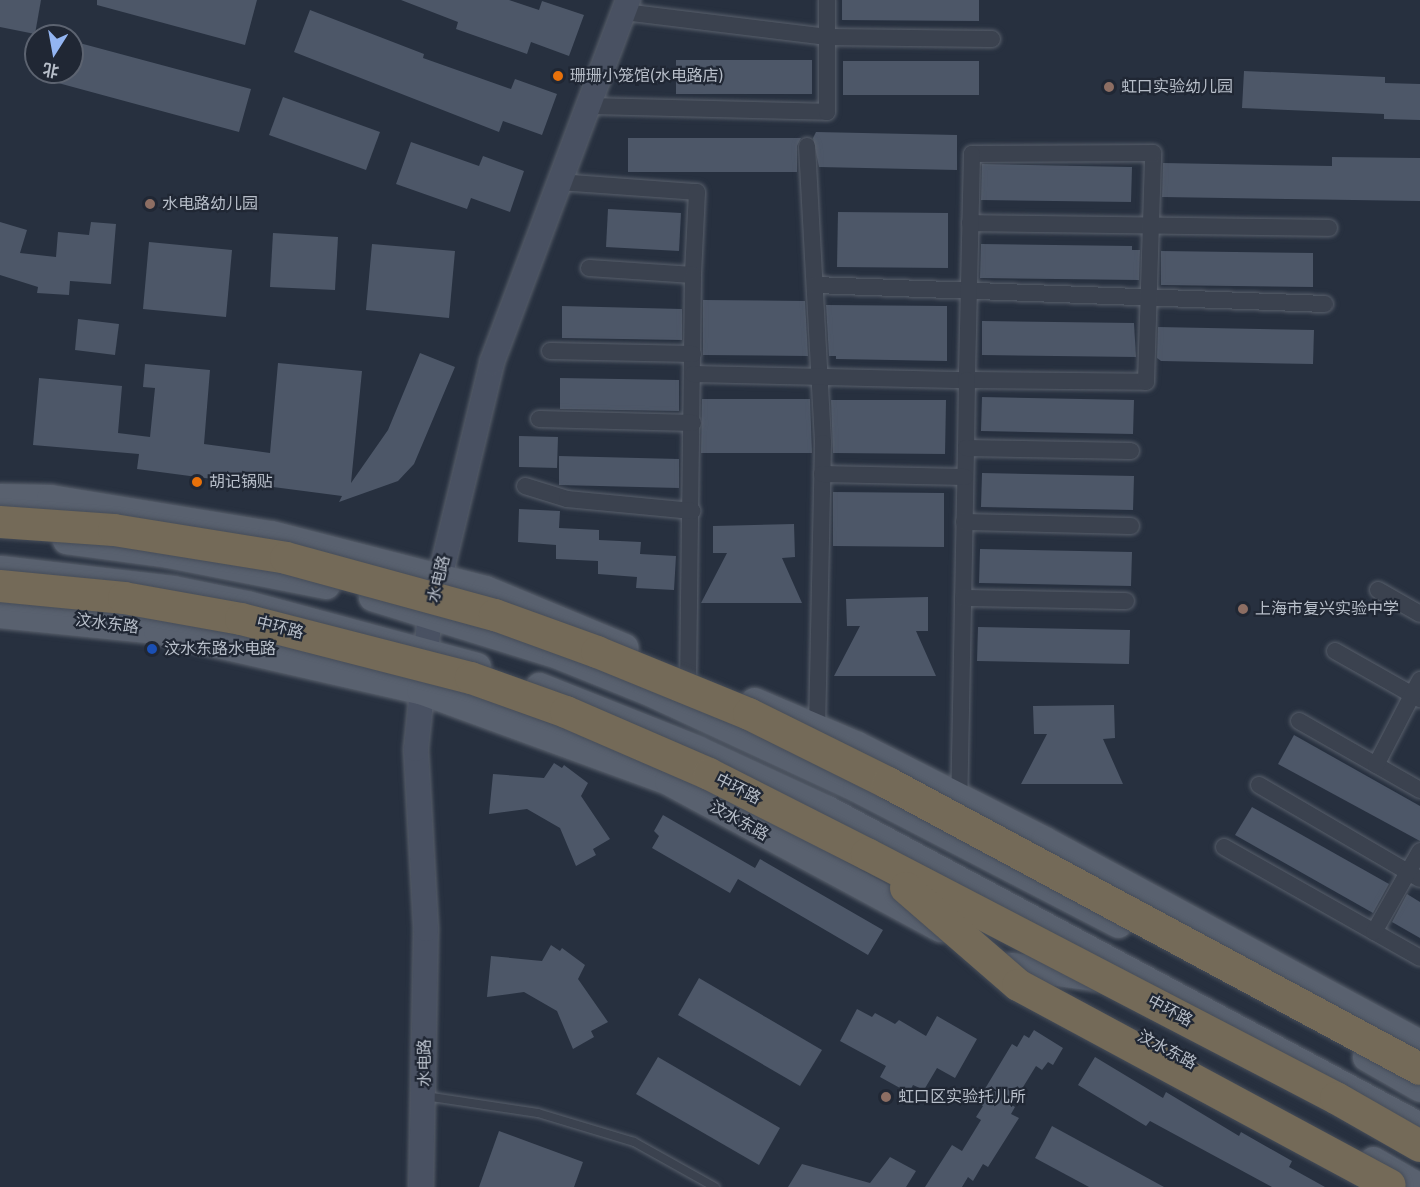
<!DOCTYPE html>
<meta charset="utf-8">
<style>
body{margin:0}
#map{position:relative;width:1420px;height:1187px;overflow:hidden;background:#27303f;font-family:"Public Sans","Noto Sans SC",sans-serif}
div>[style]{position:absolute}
.building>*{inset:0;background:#4d5768}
.roads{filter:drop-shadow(0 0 2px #59606c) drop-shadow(0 0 2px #59606c)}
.lane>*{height:8px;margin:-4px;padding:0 4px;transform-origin:4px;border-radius:4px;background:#3b424f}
.street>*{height:16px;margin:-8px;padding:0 8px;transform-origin:8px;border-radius:8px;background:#3b424f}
.secondary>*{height:24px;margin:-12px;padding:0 12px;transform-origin:12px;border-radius:12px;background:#495162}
.primary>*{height:27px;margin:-13.5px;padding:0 13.5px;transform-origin:13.5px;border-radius:13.5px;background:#59616f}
.bridges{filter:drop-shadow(0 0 2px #464d59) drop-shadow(0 0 2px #464d59)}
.highway-bridge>*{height:32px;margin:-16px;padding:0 16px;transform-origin:16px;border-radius:16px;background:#746a58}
.dots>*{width:16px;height:16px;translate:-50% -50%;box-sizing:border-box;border:3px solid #202734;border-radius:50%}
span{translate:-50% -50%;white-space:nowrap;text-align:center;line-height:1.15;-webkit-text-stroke:4.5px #202734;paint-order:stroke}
.poi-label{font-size:16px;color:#b7bec9}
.left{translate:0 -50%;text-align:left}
.street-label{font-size:16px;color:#b7bec9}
.north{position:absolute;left:24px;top:24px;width:60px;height:60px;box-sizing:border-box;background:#202734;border:2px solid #5c6370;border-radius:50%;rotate:191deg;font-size:16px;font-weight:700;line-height:24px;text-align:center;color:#b7bec9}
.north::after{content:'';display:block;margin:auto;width:21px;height:27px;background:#93b5f2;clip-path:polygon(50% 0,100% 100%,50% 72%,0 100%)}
</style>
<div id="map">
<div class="building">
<div style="clip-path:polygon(0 0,41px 0,35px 34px,0 27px)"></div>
<div style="clip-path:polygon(97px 0,257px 0,245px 45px,97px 5px)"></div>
<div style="clip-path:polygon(401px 0,509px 0,539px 10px,542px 1px,584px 15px,569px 56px,531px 42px,527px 54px,456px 29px,458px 22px)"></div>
<div style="clip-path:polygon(842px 0,979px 0,979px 21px,842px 20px)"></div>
<div style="clip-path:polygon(310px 10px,424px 54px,423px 58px,511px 89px,515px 79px,557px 94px,542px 135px,503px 121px,499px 132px,294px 52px)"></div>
<div style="clip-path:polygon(72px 41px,251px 89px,239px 132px,36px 77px,36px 72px,72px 72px)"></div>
<div style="clip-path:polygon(676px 60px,812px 60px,812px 94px,676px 94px)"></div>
<div style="clip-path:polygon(843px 61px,979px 61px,979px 95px,843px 95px)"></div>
<div style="clip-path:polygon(1244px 71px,1385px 77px,1385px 83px,1420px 84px,1420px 120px,1384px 119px,1384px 114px,1242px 108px)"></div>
<div style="clip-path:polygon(283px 97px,380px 132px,366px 170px,269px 135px)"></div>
<div style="clip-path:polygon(816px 132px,957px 135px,957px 170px,819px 167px,813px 138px)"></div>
<div style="clip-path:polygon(628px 138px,801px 138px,797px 146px,797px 172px,628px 172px)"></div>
<div style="clip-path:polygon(411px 142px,479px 166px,483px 156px,524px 171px,510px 212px,471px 198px,467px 209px,396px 184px)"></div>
<div style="clip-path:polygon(1332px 157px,1420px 158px,1420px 201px,1162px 197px,1163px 163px,1332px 166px)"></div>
<div style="clip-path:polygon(982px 164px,1132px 167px,1131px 202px,981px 200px)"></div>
<div style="clip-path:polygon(608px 209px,681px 213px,679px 251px,606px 247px)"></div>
<div style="clip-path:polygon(838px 212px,948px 213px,948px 268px,837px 267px)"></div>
<div style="clip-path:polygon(0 222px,27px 230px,20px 253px,56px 257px,58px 232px,89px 235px,91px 222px,116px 224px,111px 284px,70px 281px,69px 295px,37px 293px,38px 287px,0 275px)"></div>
<div style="clip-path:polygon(273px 233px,338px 237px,335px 290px,270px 287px)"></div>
<div style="clip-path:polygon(149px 242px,232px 250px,226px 317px,143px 309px)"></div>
<div style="clip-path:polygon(372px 244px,455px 251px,449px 318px,366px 310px)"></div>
<div style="clip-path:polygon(981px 244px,1132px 246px,1132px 250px,1140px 250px,1139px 280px,980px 278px)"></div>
<div style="clip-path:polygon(1161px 251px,1313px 253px,1313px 287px,1161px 285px)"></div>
<div style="clip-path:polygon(703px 300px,805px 301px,808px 356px,703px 355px)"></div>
<div style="clip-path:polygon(826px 305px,947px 306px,947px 361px,836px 359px,836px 356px,829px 356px)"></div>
<div style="clip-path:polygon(562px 306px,682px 309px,682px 340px,562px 338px)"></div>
<div style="clip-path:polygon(78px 319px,119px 324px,115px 355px,75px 350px)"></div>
<div style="clip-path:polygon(982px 321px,1134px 323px,1136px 357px,982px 355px)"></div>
<div style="clip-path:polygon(1158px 327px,1314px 330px,1313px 364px,1161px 361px,1157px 358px)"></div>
<div style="clip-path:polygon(420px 353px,455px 367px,414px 464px,398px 481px,339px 502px,342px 496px,137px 469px,139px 454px,33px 445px,39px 378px,122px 386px,118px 433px,150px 437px,155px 388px,143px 387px,145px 364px,210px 370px,204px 444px,270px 453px,278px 363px,362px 371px,351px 483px,388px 430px)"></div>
<div style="clip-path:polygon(560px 378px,679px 380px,679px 411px,560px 409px)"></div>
<div style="clip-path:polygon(982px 397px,1134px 400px,1133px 434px,981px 431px)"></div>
<div style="clip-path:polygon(702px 399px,810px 399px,812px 453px,701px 453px)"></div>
<div style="clip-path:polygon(831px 400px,946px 400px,945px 454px,833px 453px)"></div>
<div style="clip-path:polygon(519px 436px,558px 437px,557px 468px,519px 467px)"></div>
<div style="clip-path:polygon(559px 456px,679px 459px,679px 488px,559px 485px)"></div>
<div style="clip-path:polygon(982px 473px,1134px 476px,1133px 510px,981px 507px)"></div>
<div style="clip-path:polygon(833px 492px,944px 493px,944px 547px,833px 546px)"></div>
<div style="clip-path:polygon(519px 509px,560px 511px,559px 528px,599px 530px,599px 540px,641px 542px,640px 554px,676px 556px,674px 590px,636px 588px,637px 577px,598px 574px,598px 561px,556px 559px,556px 545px,518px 542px)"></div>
<div style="clip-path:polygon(794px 524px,795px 557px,782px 558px,802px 603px,701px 603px,727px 553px,713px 553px,713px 526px)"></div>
<div style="clip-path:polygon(980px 549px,1132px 552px,1131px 586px,979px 583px)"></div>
<div style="clip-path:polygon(928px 597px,928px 631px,916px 631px,936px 676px,834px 676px,860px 626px,847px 626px,846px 599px)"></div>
<div style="clip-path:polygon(978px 627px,1130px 630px,1129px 664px,977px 661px)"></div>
<div style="clip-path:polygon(1114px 705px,1115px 738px,1103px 739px,1123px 784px,1021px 784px,1047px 734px,1034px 734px,1033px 706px)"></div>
<div style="clip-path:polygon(1294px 735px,1420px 806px,1420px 841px,1278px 764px)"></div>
<div style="clip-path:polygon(554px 763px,562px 768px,564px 765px,588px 783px,581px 796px,610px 839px,593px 849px,596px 855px,576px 866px,560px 828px,527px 809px,489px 814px,493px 774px,544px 778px)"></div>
<div style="clip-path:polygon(1252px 807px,1389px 884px,1373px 913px,1235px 835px)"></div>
<div style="clip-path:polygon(663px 815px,755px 868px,760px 859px,883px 930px,868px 955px,738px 879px,730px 893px,652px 848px,659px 836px,654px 831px)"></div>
<div style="clip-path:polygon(1407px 894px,1420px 902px,1420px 938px,1392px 922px)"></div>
<div style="clip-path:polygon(551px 945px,560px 951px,562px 948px,585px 965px,578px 979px,608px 1022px,591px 1031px,594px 1037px,573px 1049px,557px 1011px,524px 992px,487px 997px,491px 956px,542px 961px)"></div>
<div style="clip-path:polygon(699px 978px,822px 1050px,800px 1086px,678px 1015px)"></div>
<div style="clip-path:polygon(857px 1009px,872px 1017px,875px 1013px,895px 1024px,899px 1020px,926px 1036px,937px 1016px,977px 1039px,955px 1078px,937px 1068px,924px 1090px,913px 1085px,909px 1093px,880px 1077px,886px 1066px,840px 1041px)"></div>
<div style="clip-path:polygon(1034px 1030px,1063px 1048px,1053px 1065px,1048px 1062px,1042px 1070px,1036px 1066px,1012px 1105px,1015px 1107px,1011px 1114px,1019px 1118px,988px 1167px,983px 1164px,973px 1181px,968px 1177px,962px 1187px,925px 1187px,952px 1145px,962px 1151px,981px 1120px,976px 1117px,983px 1106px,977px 1102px,1012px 1044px,1017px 1047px,1024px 1035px,1029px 1038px)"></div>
<div style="clip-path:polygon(658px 1057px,780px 1128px,759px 1165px,636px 1094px)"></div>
<div style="clip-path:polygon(1095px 1057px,1163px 1098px,1166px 1092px,1239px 1136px,1241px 1132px,1292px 1161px,1289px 1167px,1325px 1187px,1272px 1187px,1150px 1121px,1146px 1126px,1078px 1085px)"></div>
<div style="clip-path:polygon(1052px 1126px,1164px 1187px,1089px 1187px,1035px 1158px)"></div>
<div style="clip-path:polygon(499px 1131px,583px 1162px,574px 1187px,479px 1187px)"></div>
<div style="clip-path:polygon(890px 1157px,916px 1171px,906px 1187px,788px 1187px,802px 1164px,870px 1183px)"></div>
</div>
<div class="roads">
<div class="lane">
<div style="left:425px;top:1096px;width:114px;rotate:8.6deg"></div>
<div style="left:538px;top:1113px;width:100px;rotate:16.8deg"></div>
<div style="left:634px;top:1142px;width:93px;rotate:29.1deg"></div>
</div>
<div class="street">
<div style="left:624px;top:12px;width:205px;rotate:7deg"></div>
<div style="left:827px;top:37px;width:165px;rotate:0.7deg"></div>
<div style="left:588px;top:106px;width:239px;rotate:1.4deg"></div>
<div style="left:827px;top:112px;width:112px;rotate:-90deg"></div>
<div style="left:807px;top:146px;width:297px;rotate:86.9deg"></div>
<div style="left:823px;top:443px;width:285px;rotate:91.2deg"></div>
<div style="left:560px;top:182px;width:137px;rotate:4.2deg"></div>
<div style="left:697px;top:192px;width:83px;rotate:92.8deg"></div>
<div style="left:970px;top:223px;width:359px;rotate:0.8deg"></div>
<div style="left:589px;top:268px;width:104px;rotate:3.9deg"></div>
<div style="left:693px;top:275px;width:399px;rotate:90.7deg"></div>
<div style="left:815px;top:285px;width:510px;rotate:2.13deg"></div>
<div style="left:550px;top:351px;width:143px;rotate:1.2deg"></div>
<div style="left:693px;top:374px;width:274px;rotate:1.3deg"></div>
<div style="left:967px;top:380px;width:179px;rotate:0.6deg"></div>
<div style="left:1146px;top:382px;width:229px;rotate:-88.2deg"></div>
<div style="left:1153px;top:153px;width:181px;rotate:179.7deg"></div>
<div style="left:972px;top:154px;width:226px;rotate:91.3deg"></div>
<div style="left:967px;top:380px;width:68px;rotate:90.8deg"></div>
<div style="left:966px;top:448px;width:349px;rotate:91.1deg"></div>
<div style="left:539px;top:419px;width:154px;rotate:1.5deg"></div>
<div style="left:966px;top:448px;width:165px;rotate:1deg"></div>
<div style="left:822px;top:474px;width:143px;rotate:1.2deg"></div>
<div style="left:525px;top:486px;width:44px;rotate:17.2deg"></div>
<div style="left:567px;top:499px;width:126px;rotate:5.5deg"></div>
<div style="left:964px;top:522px;width:167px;rotate:1.4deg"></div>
<div style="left:1378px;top:590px;width:48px;rotate:29.7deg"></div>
<div style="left:963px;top:598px;width:163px;rotate:1.1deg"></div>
<div style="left:1335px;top:651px;width:98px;rotate:29.5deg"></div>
<div style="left:1299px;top:721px;width:139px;rotate:29.7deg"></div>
<div style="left:1376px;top:765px;width:96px;rotate:-62.6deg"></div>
<div style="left:1259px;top:785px;width:186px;rotate:30.3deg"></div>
<div style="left:1224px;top:847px;width:225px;rotate:29.5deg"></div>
<div style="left:1374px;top:932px;width:93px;rotate:-60.4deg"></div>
</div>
<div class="secondary">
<div style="left:421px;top:1187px;width:258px;rotate:-88.9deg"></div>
<div style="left:426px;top:929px;width:180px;rotate:-93.2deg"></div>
<div style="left:416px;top:749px;width:127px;rotate:-84.1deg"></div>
<div style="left:429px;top:623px;width:268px;rotate:-76.4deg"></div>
<div style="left:492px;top:362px;width:387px;rotate:-69.4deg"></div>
</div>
<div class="primary">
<div style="left:0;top:497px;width:50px;rotate:1.1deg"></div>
<div style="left:50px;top:498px;width:224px;rotate:9.3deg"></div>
<div style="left:271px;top:534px;width:221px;rotate:14.4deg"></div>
<div style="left:485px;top:589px;width:151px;rotate:22.6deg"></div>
<div style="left:66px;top:540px;width:103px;rotate:7.8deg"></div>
<div style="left:168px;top:554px;width:161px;rotate:11.1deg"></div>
<div style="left:0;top:569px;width:174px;rotate:6.6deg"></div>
<div style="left:173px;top:589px;width:76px;rotate:11.5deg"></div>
<div style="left:247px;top:604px;width:238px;rotate:15.1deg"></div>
<div style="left:372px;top:597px;width:192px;rotate:17.3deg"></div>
<div style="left:555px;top:654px;width:99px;rotate:21.9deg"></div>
<div style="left:647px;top:691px;width:230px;rotate:24.9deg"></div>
<div style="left:856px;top:788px;width:295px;rotate:27.4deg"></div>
<div style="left:0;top:614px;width:158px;rotate:5.8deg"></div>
<div style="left:157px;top:630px;width:270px;rotate:12.9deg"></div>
<div style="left:420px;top:690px;width:264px;rotate:20.1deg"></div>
<div style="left:668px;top:781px;width:309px;rotate:28.4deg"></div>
<div style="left:539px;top:686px;width:170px;rotate:21.7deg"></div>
<div style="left:697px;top:749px;width:143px;rotate:24.8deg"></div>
<div style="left:827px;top:809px;width:672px;rotate:28.13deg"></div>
<div style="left:754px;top:701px;width:112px;rotate:23.1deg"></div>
<div style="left:857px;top:745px;width:210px;rotate:26.9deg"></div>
<div style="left:1044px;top:840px;width:427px;rotate:28.4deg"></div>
<div style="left:1011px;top:966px;width:86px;rotate:7.4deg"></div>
<div style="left:1366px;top:1057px;width:62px;rotate:29.9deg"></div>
<div style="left:1373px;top:1160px;width:54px;rotate:29.9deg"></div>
</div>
</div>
<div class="bridges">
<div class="highway-bridge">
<div style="left:0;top:522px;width:114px;rotate:4deg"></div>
<div style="left:114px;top:530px;width:174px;rotate:9.2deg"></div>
<div style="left:286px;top:558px;width:217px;rotate:15.3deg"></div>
<div style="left:495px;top:615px;width:109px;rotate:19.9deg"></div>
<div style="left:597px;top:652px;width:164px;rotate:22.2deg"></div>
<div style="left:749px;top:714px;width:155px;rotate:26.4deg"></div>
<div style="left:888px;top:783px;width:604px;rotate:28.26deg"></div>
<div style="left:0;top:586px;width:125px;rotate:5.5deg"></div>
<div style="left:124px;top:598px;width:119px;rotate:10.2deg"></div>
<div style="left:241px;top:619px;width:237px;rotate:14.4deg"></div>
<div style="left:471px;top:678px;width:101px;rotate:19.7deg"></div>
<div style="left:566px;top:712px;width:156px;rotate:23.4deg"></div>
<div style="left:709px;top:774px;width:177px;rotate:26.9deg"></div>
<div style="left:867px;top:854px;width:529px;rotate:27.49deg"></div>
<div style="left:1336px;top:1098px;width:97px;rotate:29.7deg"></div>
<div style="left:906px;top:888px;width:148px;rotate:40.9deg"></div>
<div style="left:1018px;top:985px;width:422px;rotate:28.3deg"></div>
</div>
</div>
<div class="dots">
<div style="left:558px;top:76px;background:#e8710a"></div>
<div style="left:1109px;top:87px;background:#8d6e63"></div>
<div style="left:150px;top:204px;background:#8d6e63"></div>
<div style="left:197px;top:482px;background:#e8710a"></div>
<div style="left:1243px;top:609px;background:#8d6e63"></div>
<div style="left:152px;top:649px;background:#1a4fb4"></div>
<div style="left:886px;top:1097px;background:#8d6e63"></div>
</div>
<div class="poi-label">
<span class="left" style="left:570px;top:76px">珊珊小笼馆(水电路店)</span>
<span class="left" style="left:1121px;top:87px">虹口实验幼儿园</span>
<span class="left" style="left:162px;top:204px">水电路幼儿园</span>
<span class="left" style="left:209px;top:482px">胡记锅贴</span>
<span class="left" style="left:1255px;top:609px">上海市复兴实验中学</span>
<span class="left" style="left:164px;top:649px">汶水东路水电路</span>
<span class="left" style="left:898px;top:1097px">虹口区实验托儿所</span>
</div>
<div class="street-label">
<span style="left:439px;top:579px;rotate:-76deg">水电路</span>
<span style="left:107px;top:624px;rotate:7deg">汶水东路</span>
<span style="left:280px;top:628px;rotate:14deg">中环路</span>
<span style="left:738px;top:789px;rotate:27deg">中环路</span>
<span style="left:739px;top:821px;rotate:29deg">汶水东路</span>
<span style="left:1170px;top:1011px;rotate:28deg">中环路</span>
<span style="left:1167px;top:1050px;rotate:28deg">汶水东路</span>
<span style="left:425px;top:1063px;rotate:-90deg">水电路</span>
</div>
<div class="north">北</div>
</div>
